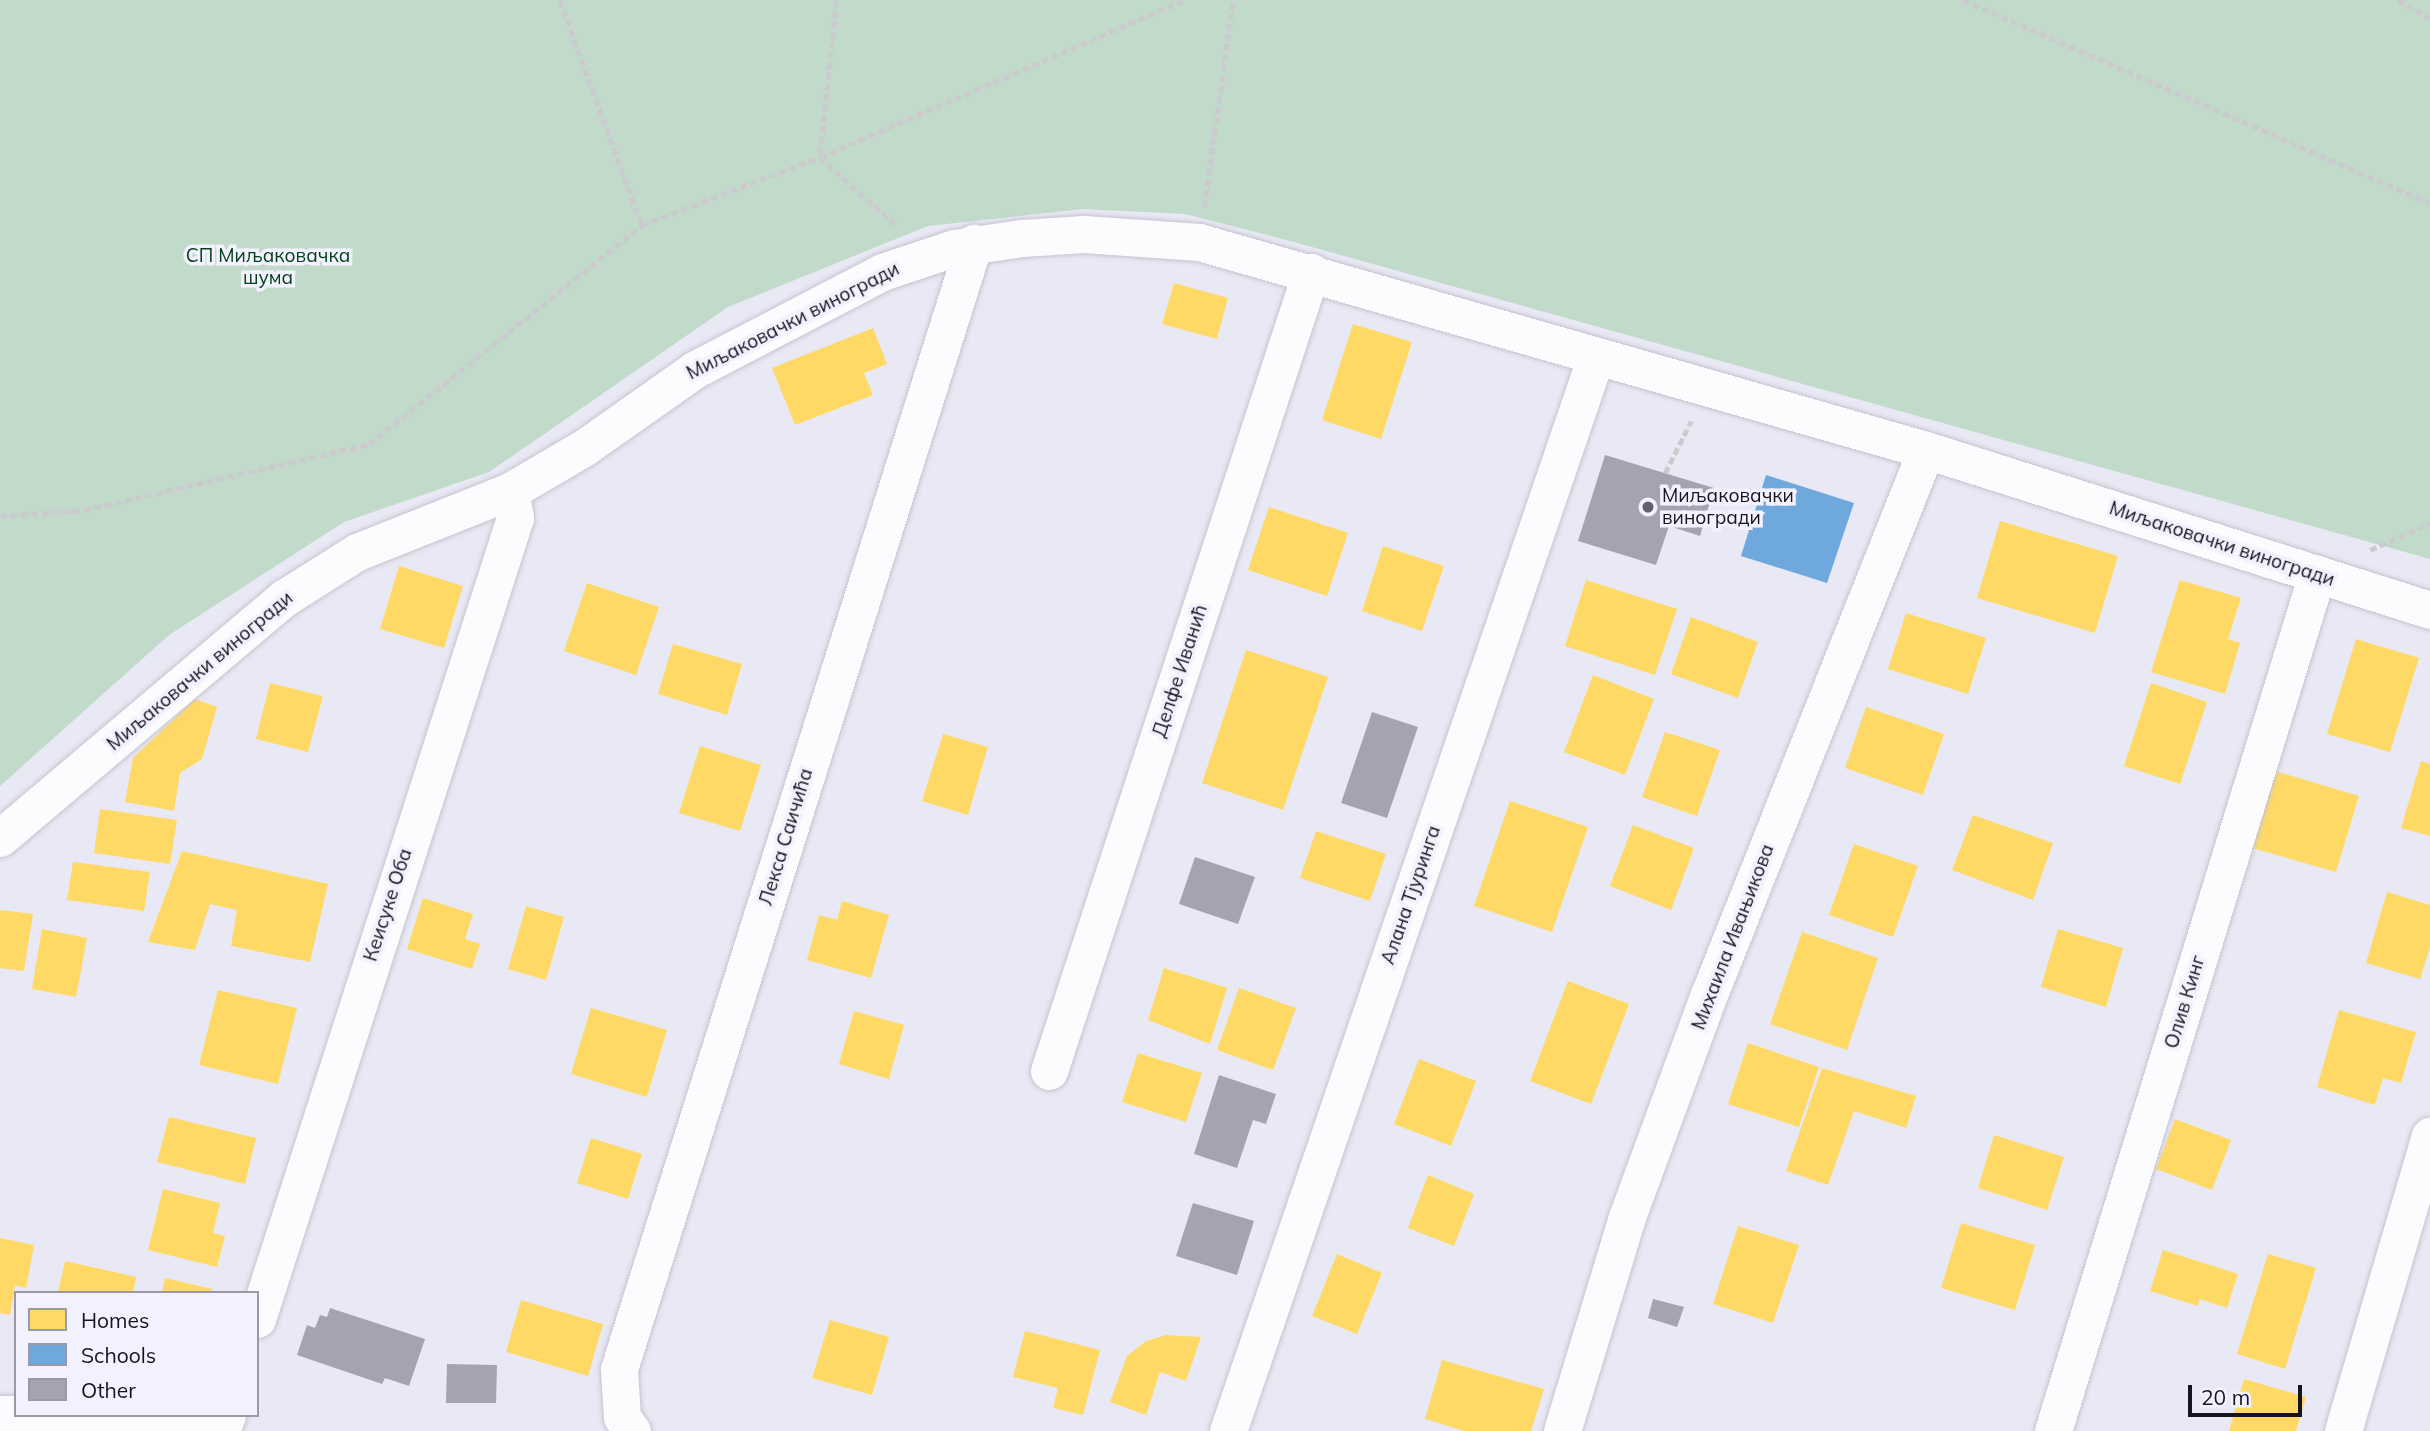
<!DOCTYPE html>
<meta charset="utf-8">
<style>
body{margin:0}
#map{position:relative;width:2430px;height:1431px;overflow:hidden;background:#e9e8f5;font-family:Mulish,sans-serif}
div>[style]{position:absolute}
.green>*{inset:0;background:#c1daca}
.homes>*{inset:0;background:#ffd966}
.schools>*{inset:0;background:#6fa8dc}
.building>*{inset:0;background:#a5a3af}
.path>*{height:4.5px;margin-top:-2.25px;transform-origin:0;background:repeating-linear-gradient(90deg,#cbcbcf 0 7px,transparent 0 10.5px)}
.roads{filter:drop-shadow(0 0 2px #c5c4cf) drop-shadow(0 0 2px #c5c4cf)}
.street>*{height:37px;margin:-18.5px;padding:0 18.5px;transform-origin:18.5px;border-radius:18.5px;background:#fcfcfe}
.dots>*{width:19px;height:19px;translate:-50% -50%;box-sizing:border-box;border:4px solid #f2f1fe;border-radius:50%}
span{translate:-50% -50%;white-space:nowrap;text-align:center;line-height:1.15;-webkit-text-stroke:7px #f2f1fe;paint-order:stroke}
.park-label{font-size:19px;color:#064119}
.street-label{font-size:19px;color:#16151f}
.poi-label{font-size:19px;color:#16151f}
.left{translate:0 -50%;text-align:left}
.legend{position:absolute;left:14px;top:1291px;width:245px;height:126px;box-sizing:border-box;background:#f2f1fe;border:2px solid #9a99a5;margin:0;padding:9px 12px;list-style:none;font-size:21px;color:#16151f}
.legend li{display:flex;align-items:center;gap:14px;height:35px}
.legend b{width:35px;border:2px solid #9a99a5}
.scale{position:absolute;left:2188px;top:1385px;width:114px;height:32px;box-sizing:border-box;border:4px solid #16151f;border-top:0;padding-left:9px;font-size:21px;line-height:24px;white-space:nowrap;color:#16151f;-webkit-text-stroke:5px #f2f1fe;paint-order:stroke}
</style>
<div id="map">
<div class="green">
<div style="clip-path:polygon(0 0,2430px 0,2430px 559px,1294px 242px,1185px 214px,1083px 209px,928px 226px,728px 307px,489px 472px,344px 522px,169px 635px,0 786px)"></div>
</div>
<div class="homes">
<div style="clip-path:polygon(1174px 283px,1228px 298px,1217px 339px,1162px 324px)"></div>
<div style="clip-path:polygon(1353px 324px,1412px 342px,1381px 439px,1322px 420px)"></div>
<div style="clip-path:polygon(873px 328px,887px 364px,864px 373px,873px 395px,795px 425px,772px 368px)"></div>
<div style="clip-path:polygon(1269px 507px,1348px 533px,1327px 596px,1248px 570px)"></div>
<div style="clip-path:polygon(2000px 521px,2118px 556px,2095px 633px,1977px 598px)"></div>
<div style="clip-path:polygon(1383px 546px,1444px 566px,1422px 631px,1362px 611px)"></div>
<div style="clip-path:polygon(399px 566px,463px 586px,444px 648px,380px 629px)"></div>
<div style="clip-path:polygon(1586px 580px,1677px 609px,1655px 675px,1565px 646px)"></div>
<div style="clip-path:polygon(2180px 580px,2241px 598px,2228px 639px,2240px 643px,2225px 694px,2151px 672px)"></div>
<div style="clip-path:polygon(587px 583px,659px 607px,636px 675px,564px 651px)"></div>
<div style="clip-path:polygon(1906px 613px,1986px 638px,1968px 694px,1888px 669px)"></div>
<div style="clip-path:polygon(1691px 617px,1758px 642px,1738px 698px,1671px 674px)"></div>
<div style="clip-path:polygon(2356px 639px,2419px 658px,2390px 752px,2327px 734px)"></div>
<div style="clip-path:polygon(673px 644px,742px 664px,727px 715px,658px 694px)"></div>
<div style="clip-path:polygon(1246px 650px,1328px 677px,1283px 810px,1202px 783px)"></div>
<div style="clip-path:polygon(1593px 675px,1654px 699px,1625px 775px,1564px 752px)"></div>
<div style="clip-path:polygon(270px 683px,323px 696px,308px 752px,256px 739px)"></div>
<div style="clip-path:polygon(2151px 683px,2207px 702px,2180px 784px,2124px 766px)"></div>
<div style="clip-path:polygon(195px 699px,217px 707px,202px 759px,180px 773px,174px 811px,125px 802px,133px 758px)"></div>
<div style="clip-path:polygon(1866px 707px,1944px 734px,1923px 795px,1845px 768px)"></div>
<div style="clip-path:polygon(1665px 732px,1720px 750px,1697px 816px,1642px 797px)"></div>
<div style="clip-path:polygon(943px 734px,988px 747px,968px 815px,922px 801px)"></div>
<div style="clip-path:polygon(700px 746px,761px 765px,740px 831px,679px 813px)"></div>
<div style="clip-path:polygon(2421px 761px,2430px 764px,2430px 836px,2401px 828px)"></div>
<div style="clip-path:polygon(2275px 771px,2359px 796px,2336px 872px,2252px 848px)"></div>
<div style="clip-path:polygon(1510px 801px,1588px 827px,1552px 932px,1474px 906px)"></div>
<div style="clip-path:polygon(100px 809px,177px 820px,170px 864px,94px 853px)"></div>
<div style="clip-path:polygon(1973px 815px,2053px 843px,2033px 900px,1952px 870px)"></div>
<div style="clip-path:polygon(1633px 825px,1694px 848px,1671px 910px,1610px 886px)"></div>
<div style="clip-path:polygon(1316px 831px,1386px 854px,1370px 901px,1300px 878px)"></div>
<div style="clip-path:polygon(1854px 844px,1918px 866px,1893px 937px,1829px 915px)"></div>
<div style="clip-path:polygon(182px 851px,328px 884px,310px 962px,231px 946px,237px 910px,210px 904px,195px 950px,148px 942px)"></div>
<div style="clip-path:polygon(73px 862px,150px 872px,144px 911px,67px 900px)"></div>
<div style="clip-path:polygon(2387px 892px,2430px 905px,2430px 947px,2420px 979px,2366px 963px)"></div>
<div style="clip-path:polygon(423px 898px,473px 914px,465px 939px,480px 944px,472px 969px,407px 949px)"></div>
<div style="clip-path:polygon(842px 901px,889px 915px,871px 978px,807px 960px,819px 915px,837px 920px)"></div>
<div style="clip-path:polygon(526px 906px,564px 917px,546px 980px,508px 969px)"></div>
<div style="clip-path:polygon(0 910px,33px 914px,24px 971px,0 968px)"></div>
<div style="clip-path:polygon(42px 929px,87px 938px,76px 997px,32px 989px)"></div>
<div style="clip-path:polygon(2058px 929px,2123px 948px,2106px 1007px,2041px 987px)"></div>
<div style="clip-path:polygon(1802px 932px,1878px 958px,1847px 1050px,1770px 1024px)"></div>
<div style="clip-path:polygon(1164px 968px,1227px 988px,1210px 1044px,1148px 1020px)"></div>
<div style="clip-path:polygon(1568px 981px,1629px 1004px,1591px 1104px,1530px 1081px)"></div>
<div style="clip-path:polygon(1239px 988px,1296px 1008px,1273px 1070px,1217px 1050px)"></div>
<div style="clip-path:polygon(218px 990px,297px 1008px,278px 1084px,199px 1065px)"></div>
<div style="clip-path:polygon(591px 1008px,667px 1030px,647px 1097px,571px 1074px)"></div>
<div style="clip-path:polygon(2339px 1010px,2416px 1032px,2401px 1083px,2383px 1078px,2375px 1105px,2317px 1087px)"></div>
<div style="clip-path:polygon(854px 1011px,904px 1025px,889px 1079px,839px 1064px)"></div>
<div style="clip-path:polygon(1748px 1043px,1819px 1067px,1799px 1127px,1728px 1104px)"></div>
<div style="clip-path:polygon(1138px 1053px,1202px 1073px,1186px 1122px,1122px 1102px)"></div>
<div style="clip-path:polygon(1419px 1059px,1476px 1081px,1451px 1146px,1394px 1124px)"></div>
<div style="clip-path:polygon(1822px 1068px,1916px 1096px,1906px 1128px,1854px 1111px,1828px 1185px,1786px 1171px)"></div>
<div style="clip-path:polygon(169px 1117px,256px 1138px,245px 1184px,157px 1162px)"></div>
<div style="clip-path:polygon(2175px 1119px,2231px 1140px,2212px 1190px,2156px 1169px)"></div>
<div style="clip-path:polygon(1994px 1135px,2064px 1157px,2047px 1210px,1978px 1188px)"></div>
<div style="clip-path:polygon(591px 1138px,642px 1154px,628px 1199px,577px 1183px)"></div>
<div style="clip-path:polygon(1428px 1175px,1474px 1194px,1454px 1246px,1408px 1228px)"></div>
<div style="clip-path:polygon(163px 1189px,220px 1203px,213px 1233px,225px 1236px,217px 1267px,148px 1250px)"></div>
<div style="clip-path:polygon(1961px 1223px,2035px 1245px,2015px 1310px,1941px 1288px)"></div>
<div style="clip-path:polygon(1738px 1226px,1799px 1245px,1773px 1323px,1713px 1304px)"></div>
<div style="clip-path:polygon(0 1238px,34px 1245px,26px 1288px,15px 1285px,10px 1315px,0 1313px)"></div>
<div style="clip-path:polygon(2163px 1250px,2238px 1274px,2227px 1308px,2200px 1299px,2198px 1306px,2150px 1291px)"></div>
<div style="clip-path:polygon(1337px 1254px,1382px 1273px,1357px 1334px,1312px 1316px)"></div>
<div style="clip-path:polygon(2268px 1254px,2316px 1268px,2285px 1369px,2237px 1354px)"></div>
<div style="clip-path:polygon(65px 1261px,136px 1277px,133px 1293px,58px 1293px)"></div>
<div style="clip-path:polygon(165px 1278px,212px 1289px,211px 1293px,162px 1293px)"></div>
<div style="clip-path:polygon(521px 1300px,603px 1324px,588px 1376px,506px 1352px)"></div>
<div style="clip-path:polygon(830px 1320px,889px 1337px,872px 1395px,812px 1378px)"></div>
<div style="clip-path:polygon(1025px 1331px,1100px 1350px,1083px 1415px,1053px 1408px,1058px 1388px,1013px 1377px)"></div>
<div style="clip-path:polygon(1166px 1335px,1201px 1337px,1186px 1381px,1160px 1372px,1146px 1415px,1110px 1402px,1127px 1356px,1146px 1341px)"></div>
<div style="clip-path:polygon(1442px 1360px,1544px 1389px,1531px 1431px,1465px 1431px,1425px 1419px)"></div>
<div style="clip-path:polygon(2244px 1379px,2306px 1397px,2296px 1431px,2229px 1431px)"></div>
</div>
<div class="schools">
<div style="clip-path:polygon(1766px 475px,1854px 503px,1827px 583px,1741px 556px)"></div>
</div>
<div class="building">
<div style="clip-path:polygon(1605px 455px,1714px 488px,1700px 536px,1669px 526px,1656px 565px,1578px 541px)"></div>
<div style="clip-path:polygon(1372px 712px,1418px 727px,1387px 818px,1341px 803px)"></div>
<div style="clip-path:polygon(1195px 857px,1255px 877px,1238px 924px,1179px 904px)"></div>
<div style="clip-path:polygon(1219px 1075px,1276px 1094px,1266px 1124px,1253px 1120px,1237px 1168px,1194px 1154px)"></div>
<div style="clip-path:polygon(1193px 1203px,1254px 1221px,1237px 1275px,1176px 1256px)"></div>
<div style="clip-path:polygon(1653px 1299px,1684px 1307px,1677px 1327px,1648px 1318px)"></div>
<div style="clip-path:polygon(330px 1308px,425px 1339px,409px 1386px,385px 1378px,382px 1384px,297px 1355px,307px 1325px,315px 1328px,320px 1315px,327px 1317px)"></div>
<div style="clip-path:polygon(447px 1364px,497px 1365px,496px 1403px,446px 1403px)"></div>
</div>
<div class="path">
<div style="left:560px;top:0;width:239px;rotate:70deg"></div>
<div style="left:837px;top:0;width:158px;rotate:96.2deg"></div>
<div style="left:820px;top:157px;width:103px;rotate:41.9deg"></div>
<div style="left:1963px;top:0;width:509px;rotate:23.49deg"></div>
<div style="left:2398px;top:0;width:37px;rotate:29deg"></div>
<div style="left:1204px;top:207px;width:209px;rotate:-82deg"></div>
<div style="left:1665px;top:473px;width:58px;rotate:-63.4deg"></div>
<div style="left:0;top:516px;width:84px;rotate:-4.1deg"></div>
<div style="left:84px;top:510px;width:293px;rotate:-13deg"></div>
<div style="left:369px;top:444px;width:350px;rotate:-38.7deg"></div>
<div style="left:642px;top:225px;width:191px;rotate:-20.9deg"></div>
<div style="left:820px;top:157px;width:397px;rotate:-23.3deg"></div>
<div style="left:2370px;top:550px;width:66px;rotate:-24.2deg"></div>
</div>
<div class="roads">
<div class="street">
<div style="left:0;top:838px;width:372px;rotate:-40.2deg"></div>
<div style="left:284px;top:598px;width:86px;rotate:-32.2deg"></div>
<div style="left:357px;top:552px;width:165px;rotate:-21.7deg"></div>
<div style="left:510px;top:491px;width:87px;rotate:-30.4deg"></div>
<div style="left:585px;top:447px;width:133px;rotate:-35.2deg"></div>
<div style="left:694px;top:370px;width:212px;rotate:-27.5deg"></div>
<div style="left:882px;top:272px;width:76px;rotate:-18.4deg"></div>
<div style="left:954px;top:248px;width:69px;rotate:-8.4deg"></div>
<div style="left:1022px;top:238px;width:62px;rotate:-3.7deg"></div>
<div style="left:1084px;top:234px;width:115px;rotate:4deg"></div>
<div style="left:1199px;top:242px;width:756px;rotate:15.97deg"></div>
<div style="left:1926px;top:450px;width:529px;rotate:17.61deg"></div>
<div style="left:1049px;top:1071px;width:841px;rotate:-71.85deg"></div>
<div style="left:257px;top:1319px;width:842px;rotate:-72.15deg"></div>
<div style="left:515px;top:518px;width:27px;rotate:-100deg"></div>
<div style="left:0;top:1414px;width:16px"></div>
<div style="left:35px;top:1415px;width:189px;rotate:2.4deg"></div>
<div style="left:224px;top:1423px;width:9px;rotate:-69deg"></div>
<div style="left:632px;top:1431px;width:17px;rotate:-126deg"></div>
<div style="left:622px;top:1417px;width:48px;rotate:-93.6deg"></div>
<div style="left:619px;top:1369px;width:1181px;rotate:-72.5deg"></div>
<div style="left:1228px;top:1431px;width:1133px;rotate:-71.1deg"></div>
<div style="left:1562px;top:1431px;width:224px;rotate:-73.1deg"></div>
<div style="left:1627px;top:1217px;width:240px;rotate:-69.8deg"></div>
<div style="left:1710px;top:992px;width:583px;rotate:-68.27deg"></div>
<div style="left:2053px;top:1431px;width:897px;rotate:-72.88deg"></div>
<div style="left:2343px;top:1431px;width:308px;rotate:-73.6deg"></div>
</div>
</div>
<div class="dots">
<div style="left:1648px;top:507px;background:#605f6a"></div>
</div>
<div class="park-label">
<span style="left:268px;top:267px">СП Миљаковачка<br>шума</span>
</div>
<div class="street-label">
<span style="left:793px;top:321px;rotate:-27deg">Миљаковачки виногради</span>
<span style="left:2222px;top:544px;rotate:18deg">Миљаковачки виногради</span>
<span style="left:200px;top:671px;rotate:-40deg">Миљаковачки виногради</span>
<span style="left:1180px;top:671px;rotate:-72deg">Делфе Иванић</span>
<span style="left:786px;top:837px;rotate:-73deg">Лекса Саичића</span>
<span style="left:1411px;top:895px;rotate:-71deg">Алана Тјуринга</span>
<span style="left:388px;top:905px;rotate:-72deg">Кеисуке Оба</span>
<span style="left:1733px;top:937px;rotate:-69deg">Михаила Ивањикова</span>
<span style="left:2185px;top:1002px;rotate:-73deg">Олив Кинг</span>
</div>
<div class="poi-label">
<span class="left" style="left:1662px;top:507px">Миљаковачки<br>виногради</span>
</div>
<ul class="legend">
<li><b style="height:19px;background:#ffd966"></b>Homes</li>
<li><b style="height:19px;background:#6fa8dc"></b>Schools</li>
<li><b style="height:19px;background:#a5a3af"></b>Other</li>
</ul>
<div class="scale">20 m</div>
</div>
